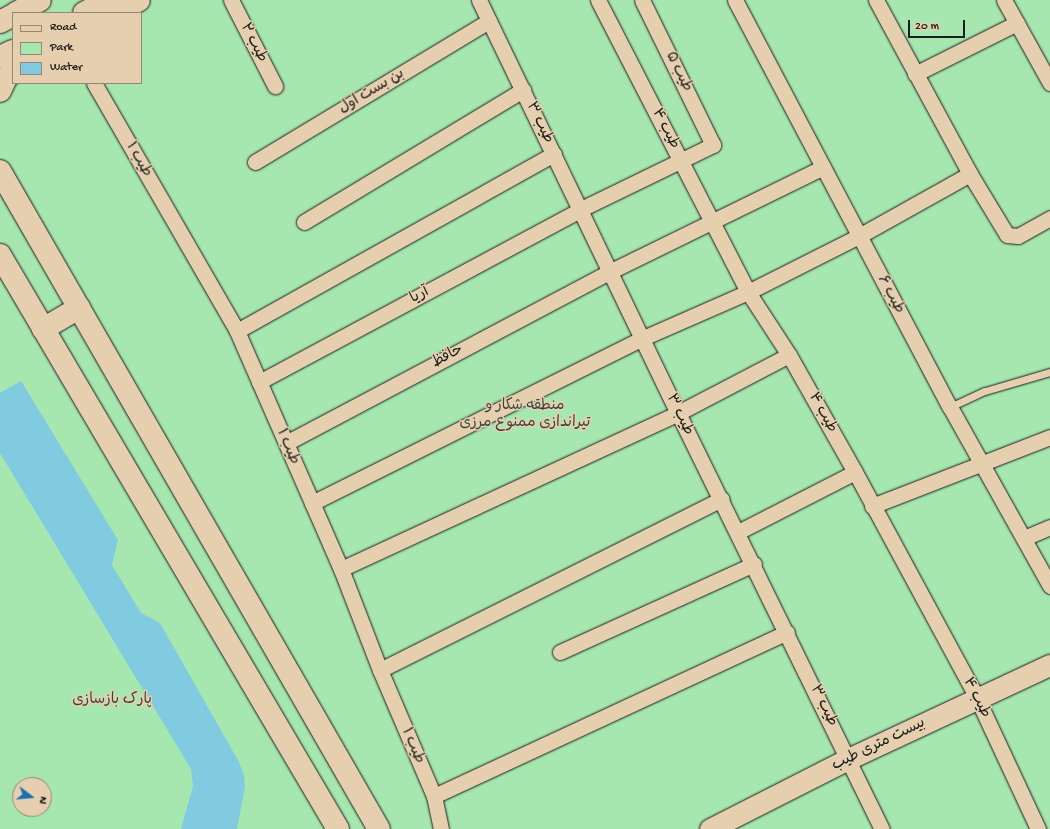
<!DOCTYPE html>
<meta charset="utf-8">
<style>
body{margin:0}
#map{position:relative;width:1050px;height:829px;overflow:hidden;background:#e6cfaf;font-family:"Gochi Hand","Playpen Sans Arabic",sans-serif}
div>[style]{position:absolute}
.green>*{inset:0;background:#a6e7b0}
.water>*{inset:0;background:#80cbdf}
.roads{filter:drop-shadow(0 0 1px #1c1c1c) drop-shadow(0 0 1px #1c1c1c)}
.lane>*{height:7px;margin:-3.5px;padding:0 3.5px;transform-origin:3.5px;border-radius:3.5px;background:#e6cfaf}
.street>*{height:15px;margin:-7.5px;padding:0 7.5px;transform-origin:7.5px;border-radius:7.5px;background:#e6cfaf}
.secondary>*{height:21px;margin:-10.5px;padding:0 10.5px;transform-origin:10.5px;border-radius:10.5px;background:#e6cfaf}
.primary>*{height:22px;margin:-11px;padding:0 11px;transform-origin:11px;border-radius:11px;background:#e6cfaf}
span{translate:-50% -50%;white-space:nowrap;text-align:center;line-height:1.15;-webkit-text-stroke:3px #e6cfaf;paint-order:stroke}
.street-label{font-size:15px;color:#1c1c1c}
.park-label{font-size:15px;color:#38453a}
.legend{position:absolute;left:12px;top:12px;width:130px;height:72px;box-sizing:border-box;background:#e6cfaf;border:1px solid #958774;margin:0;padding:5px 7px;list-style:none;font-size:12px;color:#1c1c1c}
.legend li{display:flex;align-items:center;gap:8px;height:20px}
.legend b{width:20px;border:1px solid #958774}
.north{position:absolute;left:12px;top:777px;width:40px;height:40px;box-sizing:border-box;background:#e6cfaf;border:1px solid #958774;border-radius:50%;rotate:106deg;font-size:11px;font-weight:700;line-height:16px;text-align:center;color:#1c1c1c}
.north::after{content:'';display:block;margin:auto;width:14px;height:18px;background:#1f6fb2;clip-path:polygon(50% 0,100% 100%,50% 72%,0 100%)}
.scale{position:absolute;left:908px;top:20px;width:57px;height:18px;box-sizing:border-box;border:2px solid #1c1c1c;border-top:0;padding-left:5px;font-size:12px;line-height:14px;white-space:nowrap;color:#1c1c1c;-webkit-text-stroke:3px #e6cfaf;paint-order:stroke}
</style>
<div id="map">
<div class="green">
<div style="clip-path:polygon(evenodd,0 0,1050px 0,1050px 829px,0 829px,0 0,13px 13px,141px 13px,141px 83px,13px 83px,13px 13px,0 0,20px 785px,44px 785px,44px 809px,20px 809px,20px 785px)"></div>
</div>
<div class="water">
<div style="clip-path:polygon(21px 381px,118px 540px,112px 565px,141px 613px,160px 623px,239px 762px,244px 775px,245px 787px,237px 829px,181px 829px,193px 786px,191px 769px,0 453px,0 393px)"></div>
</div>
<div class="roads">
<div class="lane">
<div style="left:950px;top:407px;width:38px;rotate:-25deg"></div>
<div style="left:985px;top:391px;width:68px;rotate:-16.3deg"></div>
</div>
<div class="street">
<div style="left:231px;top:0;width:97px;rotate:62.9deg"></div>
<div style="left:479px;top:0;width:458px;rotate:64.3deg"></div>
<div style="left:678px;top:413px;width:463px;rotate:63.9deg"></div>
<div style="left:598px;top:0;width:328px;rotate:62.8deg"></div>
<div style="left:748px;top:292px;width:75px;rotate:56.9deg"></div>
<div style="left:789px;top:355px;width:134px;rotate:60.6deg"></div>
<div style="left:855px;top:472px;width:257px;rotate:61.6deg"></div>
<div style="left:977px;top:698px;width:145px;rotate:65deg"></div>
<div style="left:735px;top:0;width:460px;rotate:62.2deg"></div>
<div style="left:950px;top:407px;width:205px;rotate:60.8deg"></div>
<div style="left:876px;top:0;width:198px;rotate:61.6deg"></div>
<div style="left:970px;top:174px;width:71px;rotate:58.8deg"></div>
<div style="left:1007px;top:235px;width:11px;rotate:5deg"></div>
<div style="left:1018px;top:236px;width:37px;rotate:-29deg"></div>
<div style="left:1004px;top:0;width:95px;rotate:61deg"></div>
<div style="left:915px;top:74px;width:114px;rotate:-26.6deg"></div>
<div style="left:94px;top:83px;width:286px;rotate:60deg"></div>
<div style="left:237px;top:331px;width:260px;rotate:66.4deg"></div>
<div style="left:341px;top:569px;width:108px;rotate:68.9deg"></div>
<div style="left:380px;top:670px;width:137px;rotate:66.8deg"></div>
<div style="left:434px;top:796px;width:34px;rotate:78deg"></div>
<div style="left:255px;top:162px;width:273px;rotate:-31.1deg"></div>
<div style="left:304px;top:222px;width:256px;rotate:-31.1deg"></div>
<div style="left:237px;top:331px;width:363px;rotate:-29.2deg"></div>
<div style="left:259px;top:382px;width:366px;rotate:-28.2deg"></div>
<div style="left:581px;top:209px;width:147px;rotate:-25.9deg"></div>
<div style="left:713px;top:145px;width:161px;rotate:-116.1deg"></div>
<div style="left:286px;top:443px;width:368px;rotate:-27.9deg"></div>
<div style="left:611px;top:271px;width:236px;rotate:-26.1deg"></div>
<div style="left:312px;top:503px;width:370px;rotate:-26.5deg"></div>
<div style="left:643px;top:338px;width:115px;rotate:-23.7deg"></div>
<div style="left:748px;top:292px;width:124px;rotate:-26.8deg"></div>
<div style="left:859px;top:236px;width:127px;rotate:-29.2deg"></div>
<div style="left:872px;top:506px;width:191px;rotate:-21.2deg"></div>
<div style="left:738px;top:532px;width:131px;rotate:-27.1deg"></div>
<div style="left:1024px;top:538px;width:28px;rotate:-23deg"></div>
<div style="left:341px;top:569px;width:371px;rotate:-24.8deg"></div>
<div style="left:678px;top:413px;width:125px;rotate:-27.6deg"></div>
<div style="left:560px;top:652px;width:213px;rotate:-24.4deg"></div>
<div style="left:380px;top:670px;width:382px;rotate:-26.6deg"></div>
<div style="left:434px;top:796px;width:389px;rotate:-24.9deg"></div>
</div>
<div class="secondary">
<div style="left:710px;top:829px;width:155px;rotate:-26.9deg"></div>
<div style="left:848px;top:759px;width:223px;rotate:-25deg"></div>
</div>
<div class="primary">
<div style="left:16px;top:13px;width:27px;rotate:-28deg"></div>
<div style="left:84px;top:13px;width:27px;rotate:-28deg"></div>
<div style="left:115px;top:13px;width:27px;rotate:-28deg"></div>
<div style="left:0;top:22px;width:15px;rotate:-28deg"></div>
<div style="left:0;top:57px;width:14px;rotate:-25deg"></div>
<div style="left:0;top:91px;width:14px;rotate:-65deg"></div>
<div style="left:6px;top:78px;width:9px;rotate:-41deg"></div>
<div style="left:0;top:171px;width:759px;rotate:60.06deg"></div>
<div style="left:0;top:255px;width:666px;rotate:59.51deg"></div>
<div style="left:43px;top:329px;width:42px;rotate:-30.3deg"></div>
</div>
</div>
<div class="street-label">
<span style="left:253px;top:43px;rotate:63deg">طیب ۲</span>
<span style="left:678px;top:72px;rotate:64deg">طیب ۵</span>
<span style="left:372px;top:92px;rotate:-31deg">بن بست اول</span>
<span style="left:539px;top:123px;rotate:64deg">طیب ۳</span>
<span style="left:665px;top:129px;rotate:63deg">طیب ۴</span>
<span style="left:138px;top:160px;rotate:60deg">طیب ۱</span>
<span style="left:890px;top:295px;rotate:62deg">طیب ۶</span>
<span style="left:420px;top:296px;rotate:-28deg">آریا</span>
<span style="left:448px;top:357px;rotate:-28deg">حافظ</span>
<span style="left:822px;top:413px;rotate:61deg">طیب ۴</span>
<span style="left:679px;top:415px;rotate:64deg">طیب ۳</span>
<span style="left:287px;top:447px;rotate:67deg">طیب ۱</span>
<span style="left:976px;top:698px;rotate:63deg">طیب ۴</span>
<span style="left:823px;top:706px;rotate:64deg">طیب ۳</span>
<span style="left:879px;top:745px;rotate:-26deg">بیست متری طیب</span>
<span style="left:412px;top:746px;rotate:67deg">طیب ۱</span>
</div>
<div class="park-label">
<span style="left:525px;top:415px">منطقه شکار و<br>تیراندازی ممنوع مرزی</span>
<span style="left:112px;top:701px">پارک بازسازی</span>
</div>
<ul class="legend">
<li><b style="height:5px;background:#e6cfaf"></b>Road</li>
<li><b style="height:11px;background:#a6e7b0"></b>Park</li>
<li><b style="height:11px;background:#80cbdf"></b>Water</li>
</ul>
<div class="north">N</div>
<div class="scale">20 m</div>
</div>
